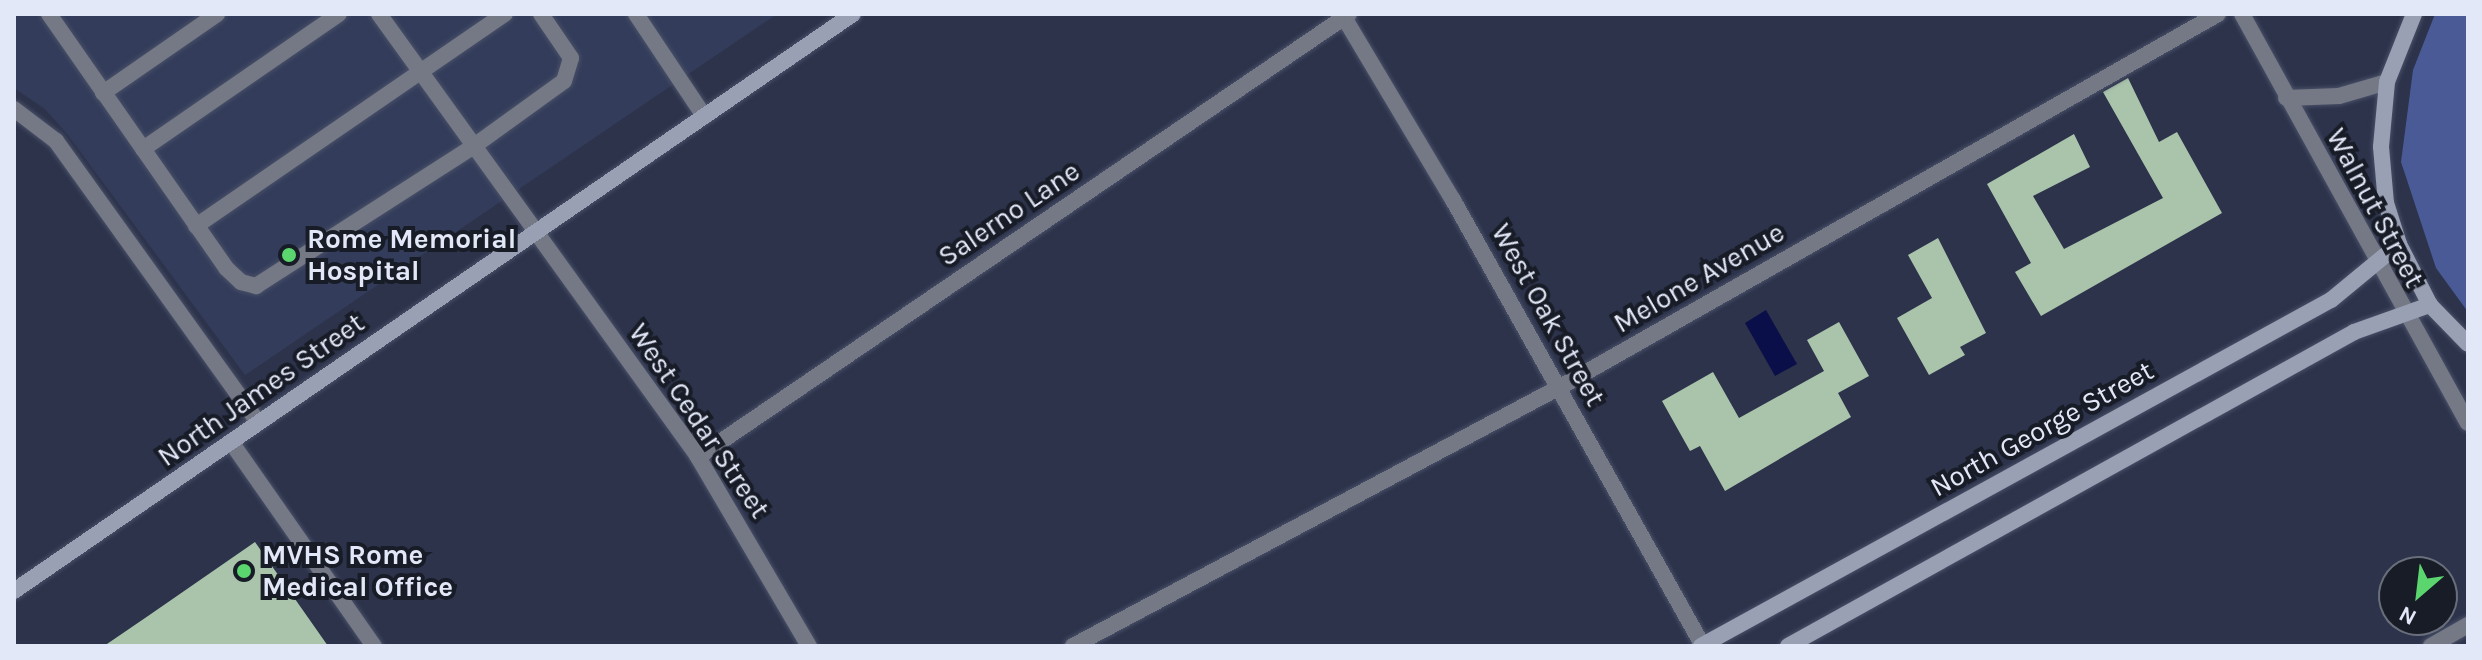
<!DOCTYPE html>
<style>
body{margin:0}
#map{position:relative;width:2482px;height:660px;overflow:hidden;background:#2c334b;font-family:Karla,sans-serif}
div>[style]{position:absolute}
.built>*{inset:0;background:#333d5b}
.green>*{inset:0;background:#495a97}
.water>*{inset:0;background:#0b0f49}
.building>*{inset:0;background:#aac4ac}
.roads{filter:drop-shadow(0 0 2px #495067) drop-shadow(0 0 2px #495067)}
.lane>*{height:16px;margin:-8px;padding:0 8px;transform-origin:8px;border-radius:8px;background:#757986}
.street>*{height:16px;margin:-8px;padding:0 8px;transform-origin:8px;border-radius:8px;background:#757986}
.secondary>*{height:16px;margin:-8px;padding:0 8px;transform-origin:8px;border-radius:8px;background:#99a0b4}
.dots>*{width:22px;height:22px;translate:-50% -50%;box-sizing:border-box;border:4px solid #181c27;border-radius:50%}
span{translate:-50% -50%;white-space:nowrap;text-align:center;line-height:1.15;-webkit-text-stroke:8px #181c27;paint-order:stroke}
.street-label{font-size:28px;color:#e3e8f8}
.poi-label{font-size:28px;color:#e3e8f8;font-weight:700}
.left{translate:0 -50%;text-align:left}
.frame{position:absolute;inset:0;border:16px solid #e3e8f8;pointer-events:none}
.north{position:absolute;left:2378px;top:556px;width:80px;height:80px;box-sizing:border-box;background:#181c27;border:2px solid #696e7b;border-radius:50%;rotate:208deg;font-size:22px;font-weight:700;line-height:32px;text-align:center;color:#e3e8f8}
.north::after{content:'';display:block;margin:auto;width:28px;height:36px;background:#5bd56e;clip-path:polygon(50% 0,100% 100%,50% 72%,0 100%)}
</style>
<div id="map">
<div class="built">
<div style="clip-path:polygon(14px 14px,777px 14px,245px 375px,68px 135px,45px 109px,14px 88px)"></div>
</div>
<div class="green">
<div style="clip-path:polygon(2435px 14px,2468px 14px,2468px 312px,2436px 268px,2401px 162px,2413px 70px)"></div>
</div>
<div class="water">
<div style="clip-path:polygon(1766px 310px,1797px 364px,1775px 376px,1745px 323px)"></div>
</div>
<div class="building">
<div style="clip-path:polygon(2128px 78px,2159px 142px,2177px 132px,2222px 213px,2041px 316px,2015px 272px,2031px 263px,1987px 184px,2074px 134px,2090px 167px,2033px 196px,2064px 249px,2163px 198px,2103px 92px)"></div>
<div style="clip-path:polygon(1938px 238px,1986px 333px,1960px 347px,1965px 355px,1929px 375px,1897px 318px,1932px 298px,1908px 255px)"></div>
<div style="clip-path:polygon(1839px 322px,1869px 376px,1838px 393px,1851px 417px,1725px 491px,1700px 446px,1690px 451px,1662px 401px,1713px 372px,1739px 418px,1824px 371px,1807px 340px)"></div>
<div style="clip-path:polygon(255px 542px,328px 646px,104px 646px,148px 616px)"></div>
</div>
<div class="roads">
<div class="lane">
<div style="left:49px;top:14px;width:310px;rotate:55.1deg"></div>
<div style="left:226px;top:268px;width:21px;rotate:43deg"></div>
<div style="left:241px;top:282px;width:16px;rotate:15deg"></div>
<div style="left:256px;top:286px;width:259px;rotate:-32.7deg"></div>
<div style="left:474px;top:146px;width:111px;rotate:-35.8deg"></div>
<div style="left:564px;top:81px;width:24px;rotate:-73deg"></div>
<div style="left:571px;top:58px;width:53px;rotate:-124.3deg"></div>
<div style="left:379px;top:14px;width:269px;rotate:54.2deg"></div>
<div style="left:636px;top:14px;width:123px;rotate:56.3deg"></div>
<div style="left:103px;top:93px;width:139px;rotate:-34.7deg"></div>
<div style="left:14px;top:109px;width:53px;rotate:37.3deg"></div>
<div style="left:56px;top:141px;width:347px;rotate:54.3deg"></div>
<div style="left:143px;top:149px;width:238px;rotate:-34.6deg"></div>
<div style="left:196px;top:226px;width:375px;rotate:-34.5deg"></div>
<div style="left:231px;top:442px;width:249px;rotate:55deg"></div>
<div style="left:698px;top:457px;width:787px;rotate:-34.23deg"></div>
<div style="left:1073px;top:646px;width:552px;rotate:-28.01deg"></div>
<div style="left:1560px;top:387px;width:756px;rotate:-29.55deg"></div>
<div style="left:2431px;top:646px;width:43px;rotate:-29.6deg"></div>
</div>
<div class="street">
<div style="left:1342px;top:14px;width:217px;rotate:59.2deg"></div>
<div style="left:1453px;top:200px;width:511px;rotate:60.73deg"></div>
<div style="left:2242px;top:14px;width:467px;rotate:61.1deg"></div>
<div style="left:2286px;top:98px;width:53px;rotate:-2.2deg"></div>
<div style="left:2339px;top:96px;width:50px;rotate:-16.3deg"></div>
<div style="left:536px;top:232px;width:277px;rotate:54.2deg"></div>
<div style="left:698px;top:457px;width:219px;rotate:59.6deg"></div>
</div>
<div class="secondary">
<div style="left:2414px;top:14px;width:73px;rotate:111.7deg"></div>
<div style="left:2387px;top:82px;width:65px;rotate:95.3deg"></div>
<div style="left:2381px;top:147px;width:56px;rotate:84.9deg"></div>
<div style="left:2386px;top:203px;width:43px;rotate:72.4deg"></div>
<div style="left:2399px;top:244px;width:68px;rotate:63.1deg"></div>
<div style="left:2430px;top:305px;width:54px;rotate:45.7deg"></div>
<div style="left:14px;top:591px;width:1018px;rotate:-34.52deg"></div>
<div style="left:1701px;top:646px;width:719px;rotate:-28.78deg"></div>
<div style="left:2331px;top:300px;width:88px;rotate:-39.5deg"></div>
<div style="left:1788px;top:646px;width:647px;rotate:-29.02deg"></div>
<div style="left:2354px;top:332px;width:81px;rotate:-19.6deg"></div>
</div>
</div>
<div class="dots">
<div style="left:289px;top:255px;background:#5bd56e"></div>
<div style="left:244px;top:571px;background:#5bd56e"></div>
</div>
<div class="street-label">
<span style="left:2375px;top:208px;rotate:62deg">Walnut Street</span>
<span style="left:1009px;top:214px;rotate:-34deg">Salerno Lane</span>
<span style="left:1699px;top:278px;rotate:-30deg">Melone Avenue</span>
<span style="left:1548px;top:315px;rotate:61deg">West Oak Street</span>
<span style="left:261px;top:390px;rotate:-35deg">North James Street</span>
<span style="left:699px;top:421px;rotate:56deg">West Cedar Street</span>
<span style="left:2042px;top:429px;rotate:-29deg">North George Street</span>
</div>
<div class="poi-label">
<span class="left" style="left:307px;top:255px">Rome Memorial<br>Hospital</span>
<span class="left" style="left:262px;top:571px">MVHS Rome<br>Medical Office</span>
</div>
<div class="frame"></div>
<div class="north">N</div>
</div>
